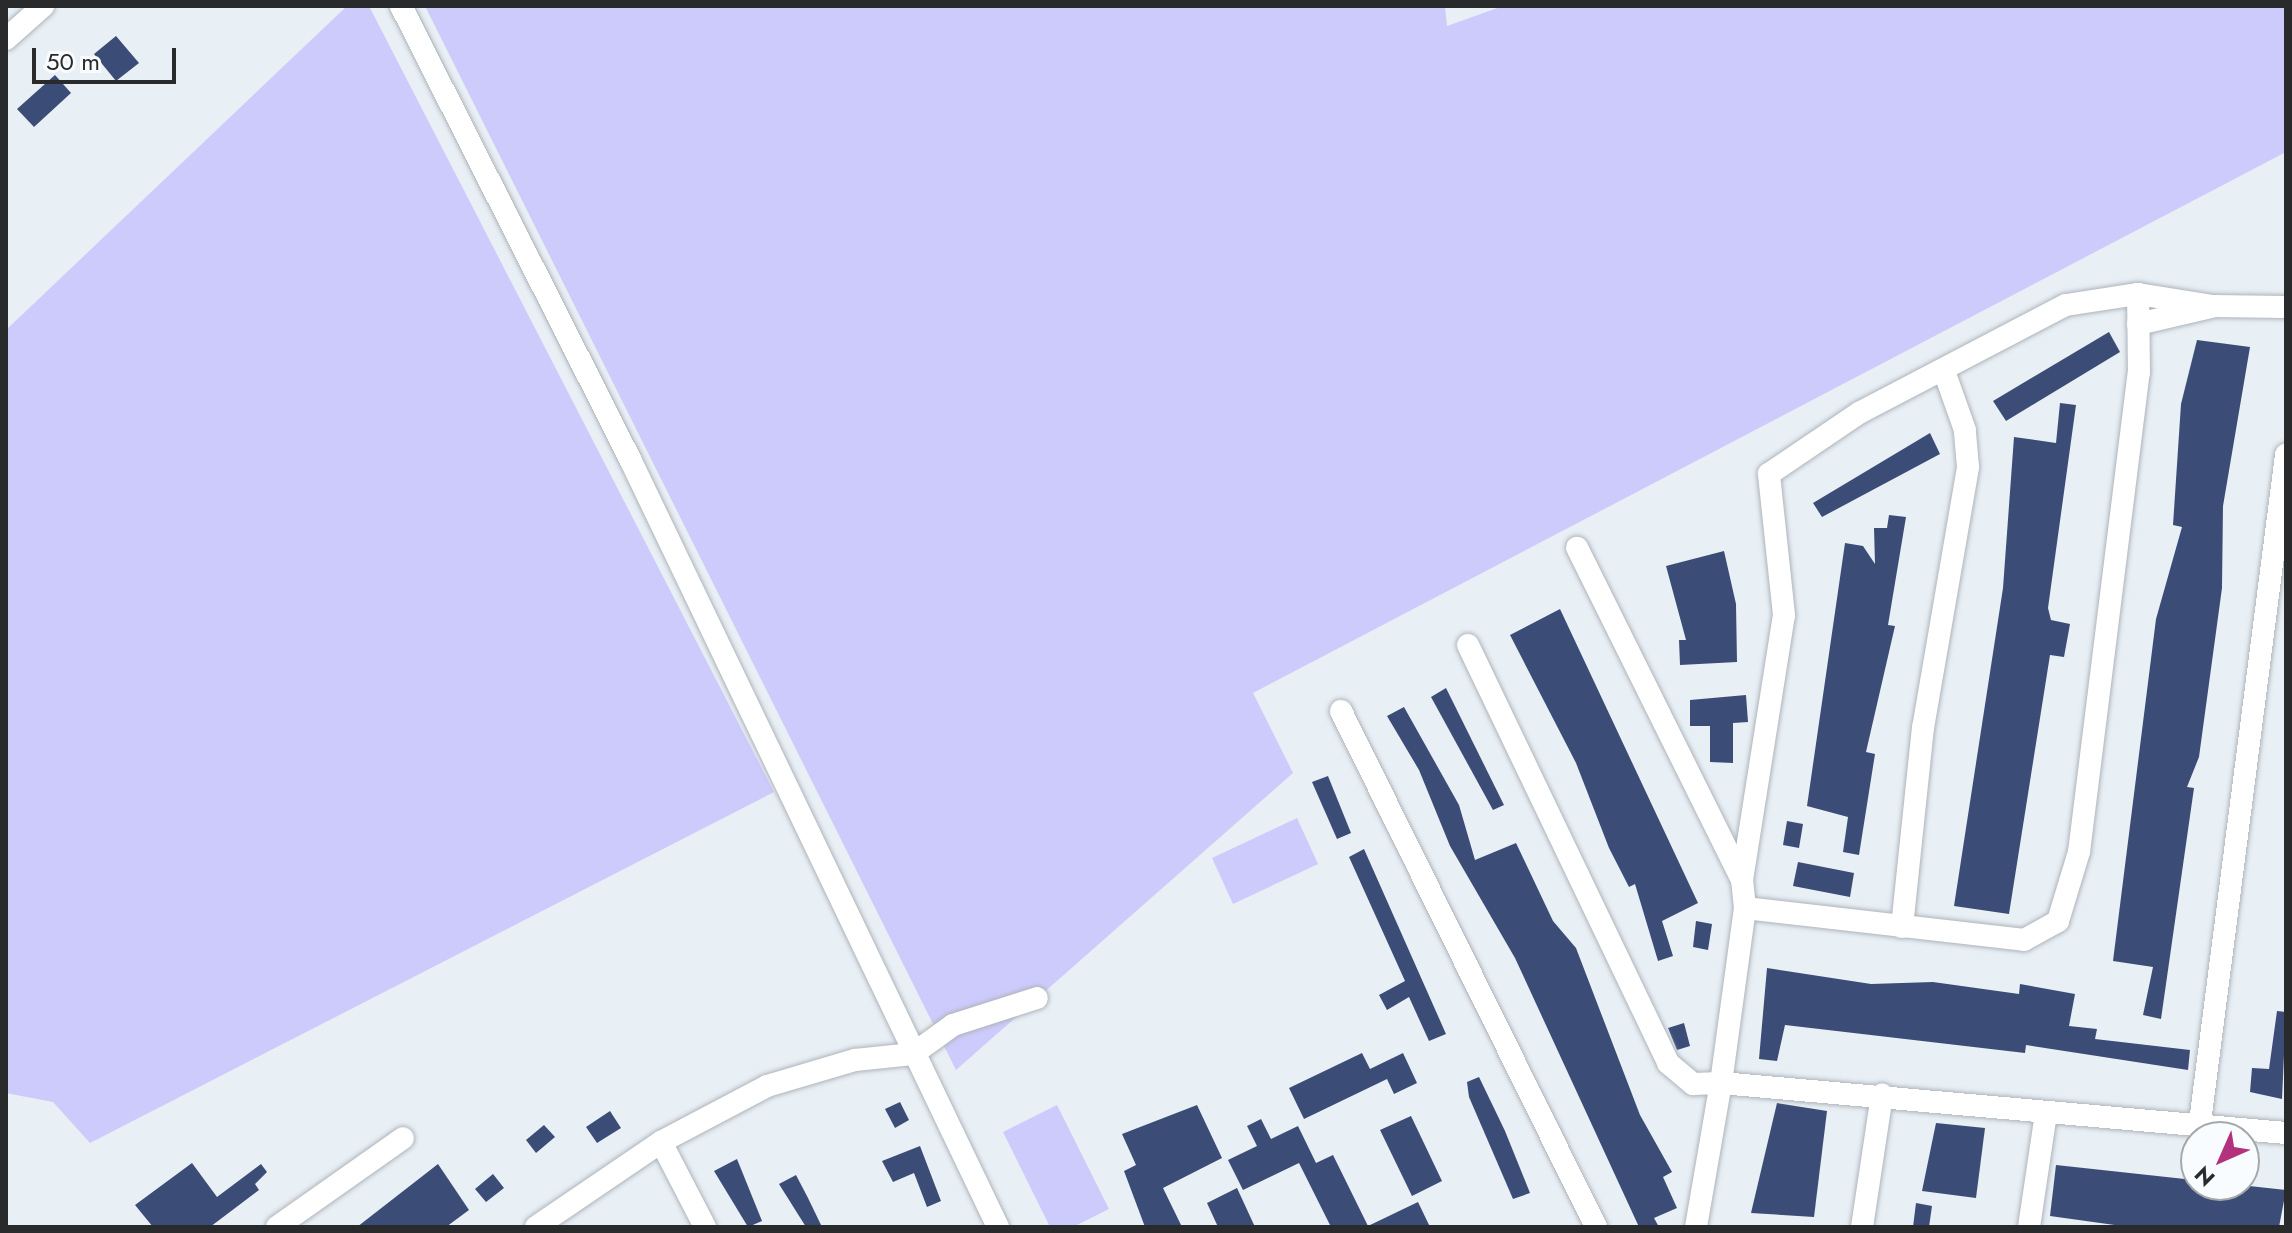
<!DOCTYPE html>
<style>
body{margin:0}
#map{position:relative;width:2292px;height:1233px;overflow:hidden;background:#e8eff5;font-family:Jost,sans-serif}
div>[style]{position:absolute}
.green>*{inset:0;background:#cdcbfc}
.building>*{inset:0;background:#3b4d77}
.roads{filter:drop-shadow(0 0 2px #aeb4ba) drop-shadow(0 0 2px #aeb4ba)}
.street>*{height:22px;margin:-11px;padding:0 11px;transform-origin:11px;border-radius:11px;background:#fff}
span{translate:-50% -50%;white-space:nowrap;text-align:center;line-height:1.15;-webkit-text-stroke:8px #f9fcfe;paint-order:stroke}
.frame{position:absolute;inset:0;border:8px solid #282a2c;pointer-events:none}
.north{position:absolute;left:2180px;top:1121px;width:80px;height:80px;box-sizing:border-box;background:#f9fcfe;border:2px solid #a5a8aa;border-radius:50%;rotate:225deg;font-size:22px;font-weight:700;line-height:32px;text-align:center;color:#282a2c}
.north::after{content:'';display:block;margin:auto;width:28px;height:36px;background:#b2327e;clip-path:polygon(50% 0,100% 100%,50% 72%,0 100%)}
.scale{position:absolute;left:32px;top:48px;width:144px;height:36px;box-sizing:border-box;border:4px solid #282a2c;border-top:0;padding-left:10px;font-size:24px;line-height:28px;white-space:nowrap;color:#282a2c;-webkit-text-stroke:6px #f9fcfe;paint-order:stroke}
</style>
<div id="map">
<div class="green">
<div style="clip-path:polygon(347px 6px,369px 6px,774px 792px,90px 1143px,53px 1102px,6px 1093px,6px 330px)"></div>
<div style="clip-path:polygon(425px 6px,1445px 6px,1447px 26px,1503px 6px,2286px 6px,2286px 152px,1253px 693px,1293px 773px,956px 1070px)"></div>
<div style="clip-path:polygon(1297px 818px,1318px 864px,1233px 904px,1212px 858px)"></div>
<div style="clip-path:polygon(1057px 1105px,1109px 1209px,1073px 1227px,1050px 1227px,1003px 1132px)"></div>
</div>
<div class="building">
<div style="clip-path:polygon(116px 36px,139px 63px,116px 81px,94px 54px)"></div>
<div style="clip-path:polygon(55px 75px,71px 93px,34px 127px,17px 109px)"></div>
<div style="clip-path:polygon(2109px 332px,2120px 352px,2006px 421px,1993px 401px)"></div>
<div style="clip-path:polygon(2197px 340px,2250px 347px,2223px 506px,2222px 588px,2199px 757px,2187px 787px,2194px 788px,2161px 1019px,2143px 1015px,2153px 967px,2113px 961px,2156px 619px,2182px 527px,2173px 525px,2181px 404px)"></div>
<div style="clip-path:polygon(2060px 403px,2076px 405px,2048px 608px,2051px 620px,2070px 624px,2064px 657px,2050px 655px,2009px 914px,1954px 906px,2003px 588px,2014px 437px,2056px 443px)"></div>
<div style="clip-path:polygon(1930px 433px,1940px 454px,1822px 517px,1813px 503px)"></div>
<div style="clip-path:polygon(1889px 515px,1906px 517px,1888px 625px,1895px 626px,1866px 752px,1875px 754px,1859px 855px,1843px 852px,1848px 817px,1807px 806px,1845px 543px,1863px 546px,1875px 564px,1874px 528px,1887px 528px)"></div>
<div style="clip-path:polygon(1724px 551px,1736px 604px,1737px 662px,1680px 665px,1679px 640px,1686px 640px,1666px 566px)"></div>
<div style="clip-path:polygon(1560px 609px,1698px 903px,1662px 921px,1673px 956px,1658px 961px,1635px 884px,1629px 887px,1609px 848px,1576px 763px,1510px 635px)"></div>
<div style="clip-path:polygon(1446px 688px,1504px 805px,1493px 810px,1431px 697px)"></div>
<div style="clip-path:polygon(1746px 695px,1748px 722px,1733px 723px,1733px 763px,1710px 762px,1710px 726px,1690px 726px,1690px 700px)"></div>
<div style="clip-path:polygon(1404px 707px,1459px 805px,1475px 860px,1516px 843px,1553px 921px,1576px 948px,1640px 1115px,1672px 1172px,1663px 1177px,1677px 1208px,1654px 1218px,1659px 1227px,1639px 1227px,1515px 958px,1450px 846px,1419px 770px,1387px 716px)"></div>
<div style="clip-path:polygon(1328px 776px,1351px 833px,1337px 839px,1312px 782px)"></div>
<div style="clip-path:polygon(1787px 821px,1803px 824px,1799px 848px,1783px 845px)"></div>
<div style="clip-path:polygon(1364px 849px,1446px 1034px,1429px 1041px,1409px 997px,1387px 1010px,1379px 995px,1405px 981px,1349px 857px)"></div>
<div style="clip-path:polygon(1798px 862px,1854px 873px,1850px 897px,1793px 886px)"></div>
<div style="clip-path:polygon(1696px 921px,1712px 924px,1708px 950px,1693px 947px)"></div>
<div style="clip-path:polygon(1767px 968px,1871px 984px,1933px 982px,2019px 994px,2020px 984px,2075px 994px,2069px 1026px,2097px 1029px,2095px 1039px,2190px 1050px,2188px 1070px,2026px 1045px,2025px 1053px,1785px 1025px,1777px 1061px,1759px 1059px)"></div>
<div style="clip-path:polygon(2277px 1011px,2286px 1012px,2282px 1099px,2250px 1092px,2252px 1068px,2269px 1069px)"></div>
<div style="clip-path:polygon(1684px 1023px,1690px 1046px,1677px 1050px,1668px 1028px)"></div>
<div style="clip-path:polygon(1362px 1053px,1370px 1069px,1403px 1053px,1417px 1083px,1394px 1094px,1387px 1079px,1304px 1119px,1289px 1088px)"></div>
<div style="clip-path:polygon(1479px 1077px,1505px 1131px,1530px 1193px,1513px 1199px,1469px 1097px,1467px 1082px)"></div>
<div style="clip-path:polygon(900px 1102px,909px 1120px,895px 1128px,885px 1109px)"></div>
<div style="clip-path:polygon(1777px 1103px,1827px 1111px,1814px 1217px,1751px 1213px)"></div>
<div style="clip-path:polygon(1197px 1105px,1222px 1158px,1163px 1188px,1182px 1227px,1145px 1227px,1124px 1171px,1136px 1165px,1122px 1134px)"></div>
<div style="clip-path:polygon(610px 1111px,621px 1128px,597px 1143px,586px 1127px)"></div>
<div style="clip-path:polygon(1411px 1116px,1442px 1181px,1412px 1196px,1380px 1130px)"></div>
<div style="clip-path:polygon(1261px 1119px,1271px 1139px,1298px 1126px,1316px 1163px,1333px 1155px,1368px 1226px,1418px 1202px,1430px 1227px,1331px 1227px,1299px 1163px,1243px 1190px,1228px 1160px,1257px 1146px,1247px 1126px)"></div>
<div style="clip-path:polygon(1936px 1123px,1985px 1128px,1976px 1198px,1922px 1191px)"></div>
<div style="clip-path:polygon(544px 1125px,555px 1137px,536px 1153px,526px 1140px)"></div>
<div style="clip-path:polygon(920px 1146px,941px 1201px,927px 1207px,914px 1173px,893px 1182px,882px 1161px)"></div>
<div style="clip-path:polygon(737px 1159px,762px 1221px,748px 1227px,714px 1171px)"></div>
<div style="clip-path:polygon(192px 1163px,217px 1197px,261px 1164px,267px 1172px,255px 1184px,259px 1190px,210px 1227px,153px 1227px,135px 1205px)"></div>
<div style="clip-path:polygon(438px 1164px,469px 1210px,446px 1227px,357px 1227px)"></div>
<div style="clip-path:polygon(2056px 1165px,2286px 1190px,2279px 1227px,2129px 1227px,2050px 1216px)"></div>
<div style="clip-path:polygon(493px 1174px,504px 1188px,486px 1202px,475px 1189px)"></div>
<div style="clip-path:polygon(796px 1175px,808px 1198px,822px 1227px,806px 1227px,779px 1184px)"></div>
<div style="clip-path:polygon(1237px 1188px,1255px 1227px,1218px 1227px,1207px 1203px)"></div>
<div style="clip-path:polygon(1916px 1203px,1932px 1206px,1929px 1227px,1913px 1227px)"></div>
</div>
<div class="roads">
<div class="street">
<div style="left:401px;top:6px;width:508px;rotate:63.18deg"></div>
<div style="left:630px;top:459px;width:852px;rotate:64.4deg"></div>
<div style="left:6px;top:39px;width:50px;rotate:-41.7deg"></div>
<div style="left:2138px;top:324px;width:75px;rotate:-13.1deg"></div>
<div style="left:1468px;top:645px;width:463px;rotate:64.4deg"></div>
<div style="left:1668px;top:1063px;width:33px;rotate:40deg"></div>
<div style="left:1693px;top:1084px;width:28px;rotate:-2deg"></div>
<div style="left:1721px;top:1083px;width:177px;rotate:-82.2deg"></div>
<div style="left:1745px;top:908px;width:28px;rotate:-96deg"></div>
<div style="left:1742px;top:880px;width:371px;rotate:-116.4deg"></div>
<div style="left:1341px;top:711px;width:576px;rotate:63.7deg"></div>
<div style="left:1742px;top:880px;width:268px;rotate:-81deg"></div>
<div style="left:1784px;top:615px;width:142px;rotate:-96.1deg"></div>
<div style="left:1769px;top:474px;width:109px;rotate:-34.1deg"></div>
<div style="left:1859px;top:413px;width:233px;rotate:-27.6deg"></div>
<div style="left:2066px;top:305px;width:73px;rotate:-8.7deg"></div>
<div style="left:2138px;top:294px;width:76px;rotate:9.1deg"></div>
<div style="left:2213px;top:306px;width:73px;rotate:0.8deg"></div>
<div style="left:1745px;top:908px;width:281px;rotate:6.5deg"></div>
<div style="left:2024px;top:940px;width:39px;rotate:-29deg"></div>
<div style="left:2058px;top:921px;width:72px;rotate:-73.1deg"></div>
<div style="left:2079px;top:852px;width:483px;rotate:-82.9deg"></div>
<div style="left:2139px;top:373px;width:79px;rotate:-90.7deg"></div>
<div style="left:1902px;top:927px;width:200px;rotate:-84deg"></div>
<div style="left:1923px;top:728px;width:265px;rotate:-80.2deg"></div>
<div style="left:1968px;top:467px;width:37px;rotate:-95deg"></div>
<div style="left:1965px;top:430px;width:63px;rotate:-109.6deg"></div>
<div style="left:2200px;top:1122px;width:673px;rotate:-82.65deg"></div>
<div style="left:661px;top:1142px;width:96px;rotate:62.6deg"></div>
<div style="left:277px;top:1227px;width:154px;rotate:-35.2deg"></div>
<div style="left:536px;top:1227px;width:151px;rotate:-34.2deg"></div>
<div style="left:661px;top:1142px;width:120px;rotate:-27.8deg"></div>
<div style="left:767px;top:1086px;width:92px;rotate:-16.5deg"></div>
<div style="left:855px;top:1060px;width:58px;rotate:-5.9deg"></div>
<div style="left:913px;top:1054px;width:49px;rotate:-35.9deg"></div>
<div style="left:953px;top:1025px;width:88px;rotate:-17.8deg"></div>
<div style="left:1696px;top:1227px;width:146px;rotate:-80.2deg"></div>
<div style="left:1721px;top:1083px;width:567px;rotate:5.06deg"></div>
<div style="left:1862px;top:1227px;width:134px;rotate:-81.4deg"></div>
<div style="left:2029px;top:1227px;width:115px;rotate:-81.5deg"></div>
</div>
</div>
<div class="frame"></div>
<div class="north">N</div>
<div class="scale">50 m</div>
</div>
